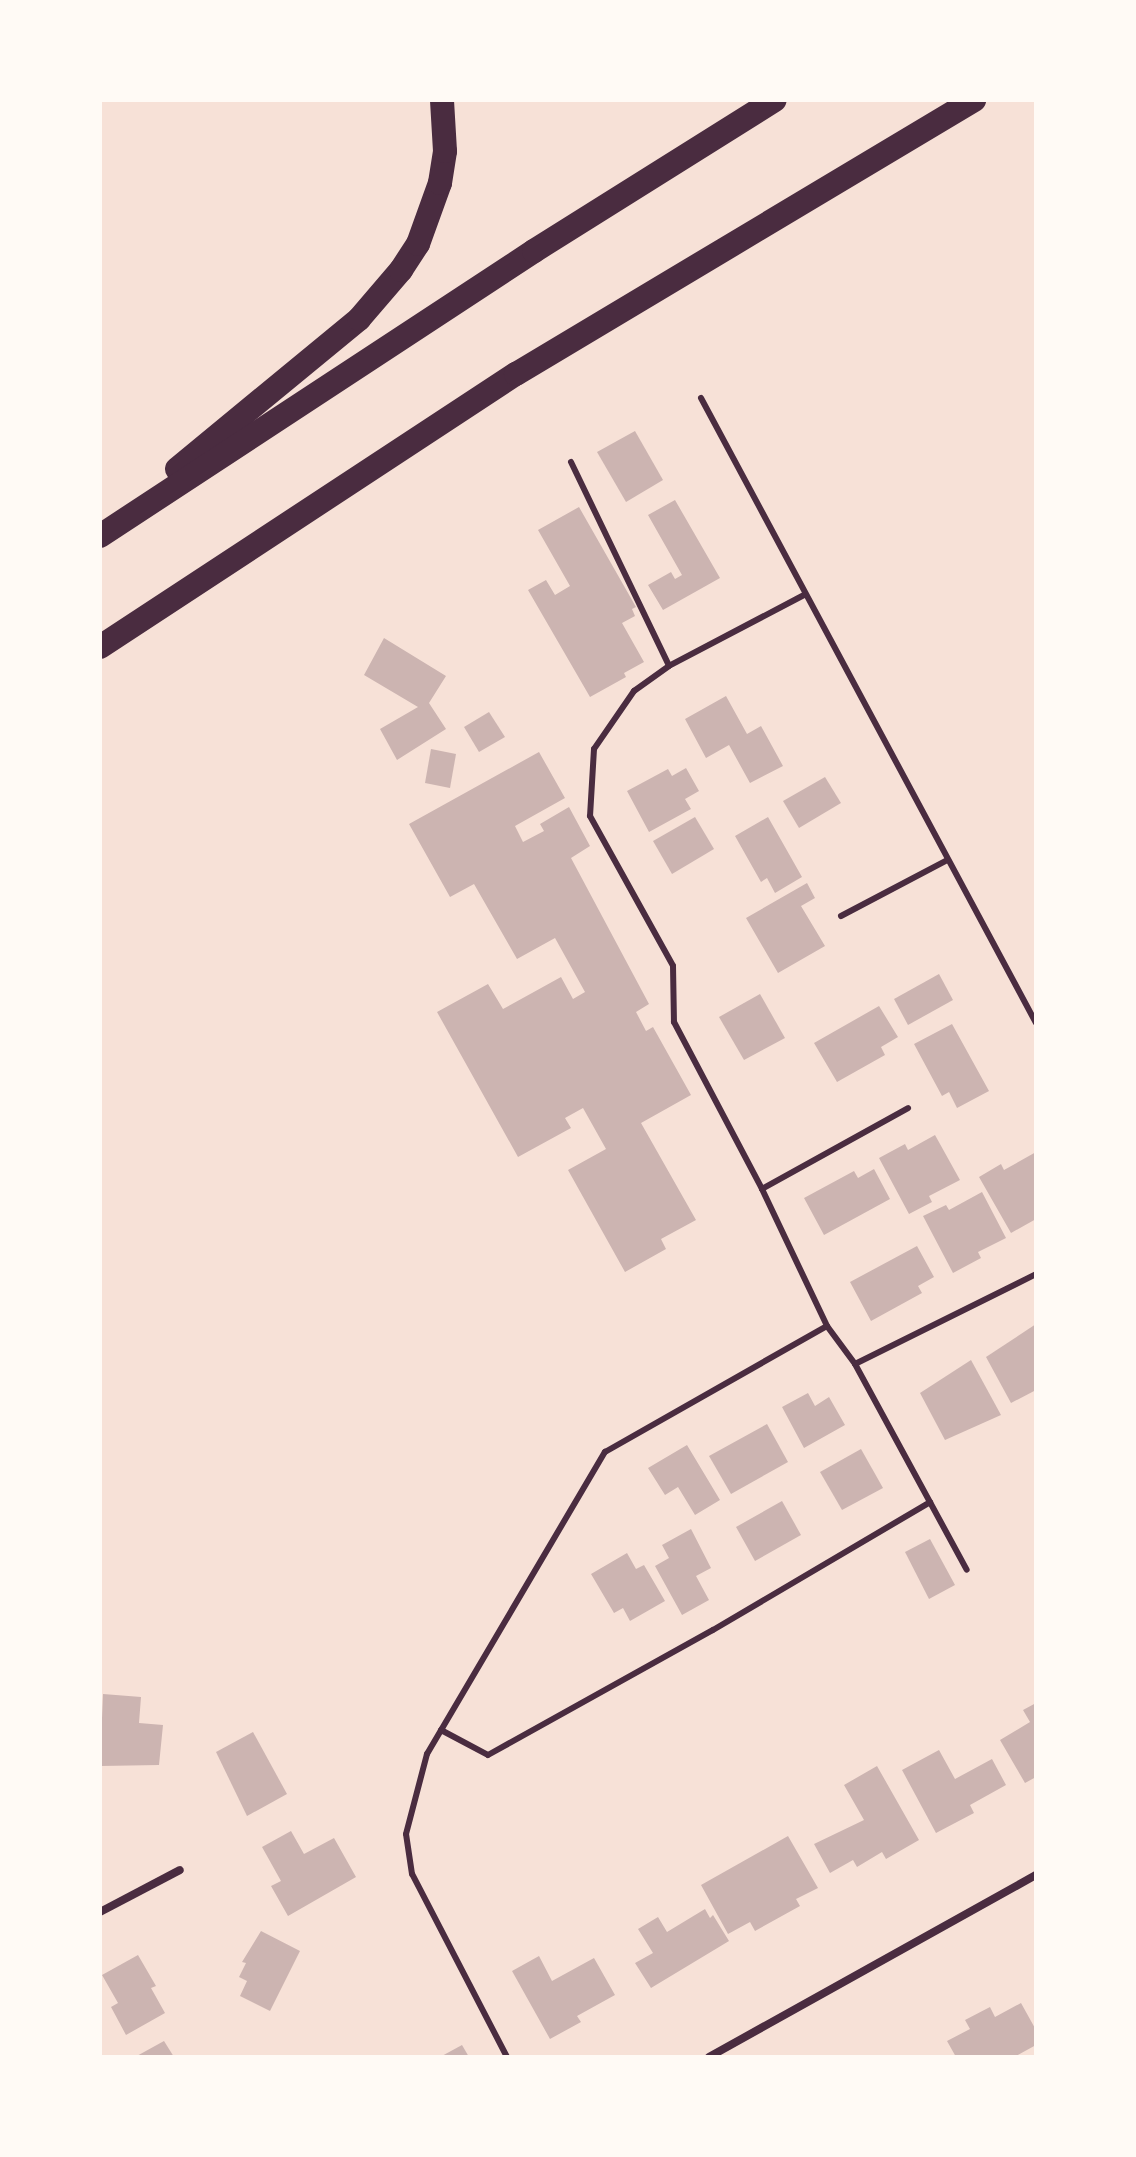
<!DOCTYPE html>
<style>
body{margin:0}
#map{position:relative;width:1136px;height:2157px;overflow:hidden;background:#f7e1d7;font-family:Helvetica,sans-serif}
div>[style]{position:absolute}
.building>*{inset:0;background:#ccb4b1}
.service>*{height:6px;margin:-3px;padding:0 3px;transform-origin:3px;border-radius:3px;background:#4a2c40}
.minor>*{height:8px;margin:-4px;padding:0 4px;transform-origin:4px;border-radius:4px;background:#4a2c40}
.motorway>*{height:24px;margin:-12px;padding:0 12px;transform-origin:12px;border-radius:12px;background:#4a2c40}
span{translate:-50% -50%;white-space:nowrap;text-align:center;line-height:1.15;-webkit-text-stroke:6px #fffaf5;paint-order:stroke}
.frame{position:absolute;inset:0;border:102px solid #fffaf5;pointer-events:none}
</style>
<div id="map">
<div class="building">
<div style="clip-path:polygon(635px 431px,663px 480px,626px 502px,597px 452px)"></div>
<div style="clip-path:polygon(675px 500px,720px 578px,663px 610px,648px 585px,671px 572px,675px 579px,682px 575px,648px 515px)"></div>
<div style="clip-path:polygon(579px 507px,636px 607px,632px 609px,635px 616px,622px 623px,644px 662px,624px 673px,626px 677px,590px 697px,528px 590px,546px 580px,555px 595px,570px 586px,538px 530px)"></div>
<div style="clip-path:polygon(384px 638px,446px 676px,429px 703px,446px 729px,397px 760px,380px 729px,418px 707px,364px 675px)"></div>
<div style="clip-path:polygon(726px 696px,747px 734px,761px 726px,783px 766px,750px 783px,729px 745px,706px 758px,685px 719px)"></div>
<div style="clip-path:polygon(489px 712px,505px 737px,479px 752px,464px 727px)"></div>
<div style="clip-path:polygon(431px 749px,456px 754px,450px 788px,425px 783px)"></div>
<div style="clip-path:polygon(539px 752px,565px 798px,515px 826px,523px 842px,544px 831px,540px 824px,569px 807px,590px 846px,571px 858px,649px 1004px,636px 1012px,646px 1031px,653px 1027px,691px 1095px,641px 1123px,696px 1220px,661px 1239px,666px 1249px,625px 1272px,568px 1170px,606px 1149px,583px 1108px,565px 1118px,571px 1128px,518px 1157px,437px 1012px,488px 984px,503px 1009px,561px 977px,573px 999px,585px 992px,555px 938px,517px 959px,474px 884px,450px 897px,409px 824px)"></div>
<div style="clip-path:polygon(686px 768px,699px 791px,685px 799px,691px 809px,649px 832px,627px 791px,668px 769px,672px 776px)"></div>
<div style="clip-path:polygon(825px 777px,841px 803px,799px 828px,783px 801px)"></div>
<div style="clip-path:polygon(695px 817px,714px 849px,672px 874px,653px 841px)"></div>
<div style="clip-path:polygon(768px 817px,802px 877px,775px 893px,767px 878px,761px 882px,735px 836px)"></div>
<div style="clip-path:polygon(807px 883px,815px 898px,801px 906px,825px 946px,778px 973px,746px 918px)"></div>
<div style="clip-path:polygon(939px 974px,953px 1000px,908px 1025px,894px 999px)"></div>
<div style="clip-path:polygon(760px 994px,785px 1038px,744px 1060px,719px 1017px)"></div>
<div style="clip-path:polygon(879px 1006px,898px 1037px,881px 1047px,885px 1055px,837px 1082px,814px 1043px)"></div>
<div style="clip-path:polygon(952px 1024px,989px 1091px,957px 1108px,949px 1092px,942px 1096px,914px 1044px)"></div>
<div style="clip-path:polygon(935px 1135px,960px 1180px,929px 1196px,932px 1202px,909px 1214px,879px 1158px,905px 1144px,908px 1150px)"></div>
<div style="clip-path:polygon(1036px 1152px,1036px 1219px,1011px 1233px,979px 1177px,1001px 1164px,1004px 1170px)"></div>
<div style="clip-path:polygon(874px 1169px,890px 1199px,824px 1235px,804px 1198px,854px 1171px,858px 1178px)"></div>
<div style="clip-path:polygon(982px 1192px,1006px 1238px,978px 1252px,981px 1258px,953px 1273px,923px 1216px,946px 1205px,949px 1210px)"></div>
<div style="clip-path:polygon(917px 1246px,934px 1277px,918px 1286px,922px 1293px,871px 1321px,850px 1282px)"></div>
<div style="clip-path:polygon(1036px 1324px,1036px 1390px,1011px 1403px,986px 1357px)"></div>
<div style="clip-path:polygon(971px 1360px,1001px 1415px,945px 1440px,920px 1393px)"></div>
<div style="clip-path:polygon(808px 1393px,815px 1406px,829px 1397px,845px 1425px,804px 1448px,782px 1407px)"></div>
<div style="clip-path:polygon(767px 1424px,788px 1462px,731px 1494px,709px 1456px)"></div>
<div style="clip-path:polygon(687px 1445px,720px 1500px,695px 1515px,678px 1487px,665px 1495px,648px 1468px)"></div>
<div style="clip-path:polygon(861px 1449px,883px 1488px,842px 1510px,820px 1472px)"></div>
<div style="clip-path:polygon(782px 1501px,801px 1535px,755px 1561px,736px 1527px)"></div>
<div style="clip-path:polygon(691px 1529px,711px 1568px,696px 1576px,709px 1600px,682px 1615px,655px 1566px,669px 1558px,662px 1545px)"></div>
<div style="clip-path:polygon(930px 1539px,955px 1585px,929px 1599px,905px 1552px)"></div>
<div style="clip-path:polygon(627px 1553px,636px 1569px,644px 1565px,665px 1601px,630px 1621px,623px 1608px,614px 1613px,591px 1574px)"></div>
<div style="clip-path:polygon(103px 1694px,141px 1697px,139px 1723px,163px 1725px,159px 1765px,100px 1766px)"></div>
<div style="clip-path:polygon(1036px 1703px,1036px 1777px,1025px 1783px,1000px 1740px,1030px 1722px,1023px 1710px)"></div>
<div style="clip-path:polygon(253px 1732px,287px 1794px,247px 1816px,216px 1752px)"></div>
<div style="clip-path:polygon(939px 1750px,955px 1779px,992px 1759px,1006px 1785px,970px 1805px,974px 1813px,936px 1833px,902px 1770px)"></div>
<div style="clip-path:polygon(877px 1766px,919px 1840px,886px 1859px,882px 1852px,857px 1867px,853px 1860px,830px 1873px,814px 1844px,864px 1820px,844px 1785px)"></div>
<div style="clip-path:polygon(291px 1831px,304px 1854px,334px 1838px,356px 1877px,288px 1916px,271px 1886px,281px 1881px,262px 1847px)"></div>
<div style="clip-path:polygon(788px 1836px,818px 1888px,796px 1899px,800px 1906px,755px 1931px,750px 1922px,728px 1934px,701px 1885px)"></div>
<div style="clip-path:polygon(705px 1909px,710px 1918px,713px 1915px,729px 1941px,651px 1988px,635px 1963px,653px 1953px,638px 1929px,658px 1917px,667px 1932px)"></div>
<div style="clip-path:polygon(261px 1931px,300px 1951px,270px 2011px,240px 1996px,247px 1981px,239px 1977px,246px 1963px,242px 1962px)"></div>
<div style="clip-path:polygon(138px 1955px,156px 1986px,151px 1988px,165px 2013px,126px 2035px,111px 2007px,118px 2003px,102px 1975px)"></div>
<div style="clip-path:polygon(539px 1956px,552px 1981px,594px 1958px,615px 1995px,577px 2016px,581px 2022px,550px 2039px,512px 1971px)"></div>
<div style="clip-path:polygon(1021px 2003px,1036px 2030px,1036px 2045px,1014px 2057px,956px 2057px,947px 2041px,970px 2029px,965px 2020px,990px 2007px,995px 2017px)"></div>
<div style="clip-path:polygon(164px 2041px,174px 2057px,135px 2057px)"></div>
<div style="clip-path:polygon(462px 2045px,469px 2057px,440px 2057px)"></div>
</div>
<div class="service">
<div style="left:701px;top:398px;width:709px;rotate:61.81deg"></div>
<div style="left:571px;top:462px;width:226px;rotate:64.3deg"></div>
<div style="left:804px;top:595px;width:153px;rotate:152.3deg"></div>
<div style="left:669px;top:666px;width:43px;rotate:144.5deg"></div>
<div style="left:634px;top:691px;width:70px;rotate:124.6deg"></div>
<div style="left:594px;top:749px;width:67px;rotate:93.4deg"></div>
<div style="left:590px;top:816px;width:171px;rotate:61deg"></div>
<div style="left:673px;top:966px;width:56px;rotate:89deg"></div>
<div style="left:674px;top:1022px;width:189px;rotate:62.2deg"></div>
<div style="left:762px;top:1189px;width:152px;rotate:64.6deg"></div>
<div style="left:827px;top:1326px;width:47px;rotate:53.6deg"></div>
<div style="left:855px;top:1364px;width:234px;rotate:61.5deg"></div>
<div style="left:841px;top:916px;width:120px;rotate:-27.8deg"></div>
<div style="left:762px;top:1189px;width:167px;rotate:-29deg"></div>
<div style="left:855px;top:1364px;width:202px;rotate:-26.4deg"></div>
<div style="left:441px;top:1730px;width:53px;rotate:28deg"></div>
<div style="left:488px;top:1755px;width:257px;rotate:-29.1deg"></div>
<div style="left:713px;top:1630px;width:252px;rotate:-30.5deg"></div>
<div style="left:507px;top:2057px;width:206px;rotate:-117.4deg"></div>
<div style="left:412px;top:1874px;width:40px;rotate:-98.5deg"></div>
<div style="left:406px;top:1834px;width:83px;rotate:-75.3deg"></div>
<div style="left:427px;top:1754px;width:351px;rotate:-59.5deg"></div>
<div style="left:605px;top:1452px;width:255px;rotate:-29.6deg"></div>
</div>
<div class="minor">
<div style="left:100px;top:1912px;width:90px;rotate:-27.7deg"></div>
<div style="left:709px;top:2057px;width:374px;rotate:-29.1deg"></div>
</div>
<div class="motorway">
<div style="left:177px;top:469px;width:236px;rotate:-39.5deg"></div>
<div style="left:359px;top:319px;width:65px;rotate:-49.4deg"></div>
<div style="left:401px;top:270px;width:31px;rotate:-57deg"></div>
<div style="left:418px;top:244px;width:65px;rotate:-70.2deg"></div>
<div style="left:440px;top:183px;width:32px;rotate:-81deg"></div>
<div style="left:445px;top:151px;width:51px;rotate:-93.4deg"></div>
<div style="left:100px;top:536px;width:519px;rotate:-33.29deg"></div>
<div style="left:534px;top:251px;width:284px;rotate:-32.1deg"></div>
<div style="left:100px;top:647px;width:498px;rotate:-33.3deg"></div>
<div style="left:516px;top:374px;width:534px;rotate:-30.89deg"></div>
</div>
<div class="frame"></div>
</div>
